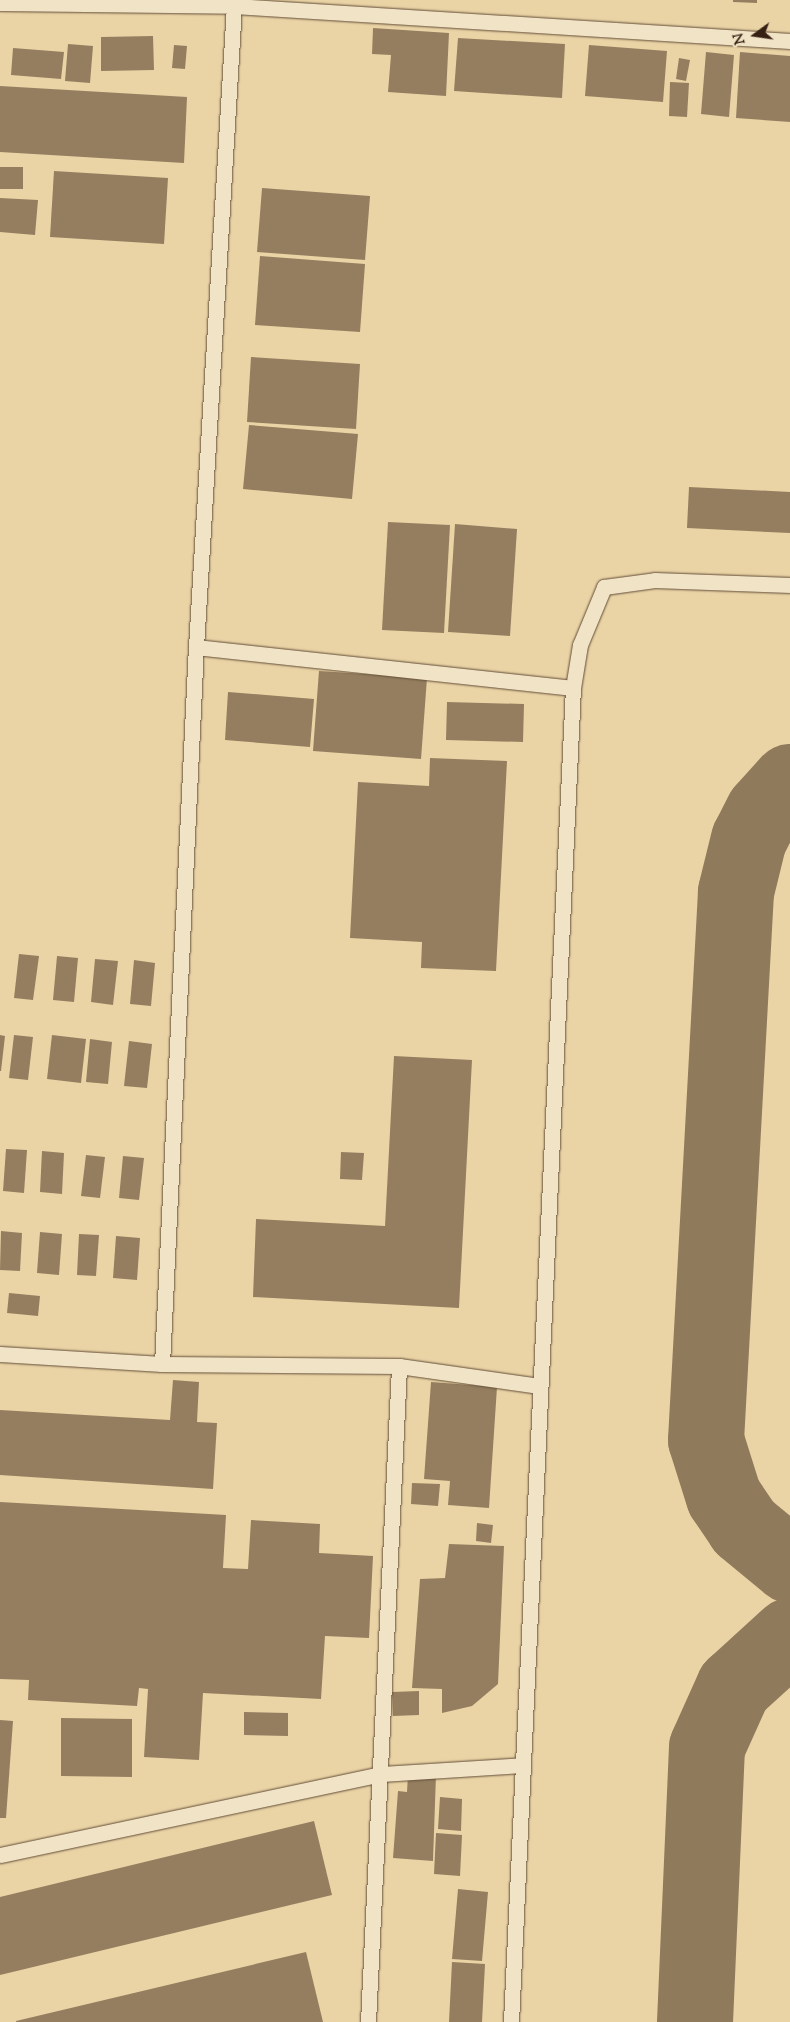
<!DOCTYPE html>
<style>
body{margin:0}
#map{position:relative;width:790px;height:2022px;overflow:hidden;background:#ead4a6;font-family:"Sorts Mill Goudy",serif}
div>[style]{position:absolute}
.taxiway>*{height:76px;margin:-38px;padding:0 38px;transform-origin:38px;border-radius:38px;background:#907a5c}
.building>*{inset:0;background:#947e5f}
.roads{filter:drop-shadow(0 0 1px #634d38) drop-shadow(0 0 1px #634d38)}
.lane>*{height:15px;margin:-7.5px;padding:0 7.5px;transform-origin:7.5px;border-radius:7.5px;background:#f1e3c5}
span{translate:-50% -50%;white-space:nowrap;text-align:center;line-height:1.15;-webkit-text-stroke:4px #f1e3c5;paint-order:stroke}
.north{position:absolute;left:730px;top:10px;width:50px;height:50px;-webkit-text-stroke:4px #f1e3c5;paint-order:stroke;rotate:256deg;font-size:14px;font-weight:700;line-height:20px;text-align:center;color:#362013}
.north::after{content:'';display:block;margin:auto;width:18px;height:22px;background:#362013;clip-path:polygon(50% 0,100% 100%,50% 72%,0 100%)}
</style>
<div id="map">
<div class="taxiway">
<div style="left:790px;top:782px;width:40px;rotate:132deg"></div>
<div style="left:763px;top:812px;width:30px;rotate:117deg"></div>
<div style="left:749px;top:839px;width:55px;rotate:103.8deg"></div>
<div style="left:736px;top:892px;width:549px;rotate:93.13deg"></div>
<div style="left:706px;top:1440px;width:60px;rotate:72.5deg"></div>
<div style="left:724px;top:1497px;width:36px;rotate:56deg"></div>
<div style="left:744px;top:1527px;width:60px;rotate:39.6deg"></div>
<div style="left:695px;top:2022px;width:275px;rotate:-87.5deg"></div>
<div style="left:707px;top:1747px;width:66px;rotate:-65.8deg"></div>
<div style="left:734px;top:1687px;width:76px;rotate:-42.3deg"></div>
</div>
<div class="building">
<div style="clip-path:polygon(733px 0,757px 0,757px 3px,733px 2px)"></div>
<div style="clip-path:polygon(373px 28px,449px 33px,446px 96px,388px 92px,391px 55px,372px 54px)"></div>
<div style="clip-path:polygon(153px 36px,154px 70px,101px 71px,101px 37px)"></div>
<div style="clip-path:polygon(458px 38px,565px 44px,562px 98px,454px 91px)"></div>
<div style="clip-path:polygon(68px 44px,93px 46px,90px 83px,65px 81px)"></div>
<div style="clip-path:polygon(174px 45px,187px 46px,185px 69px,172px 68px)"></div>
<div style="clip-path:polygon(589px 45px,667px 51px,663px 102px,585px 96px)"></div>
<div style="clip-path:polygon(13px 48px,64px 52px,61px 79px,11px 75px)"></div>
<div style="clip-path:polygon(706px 52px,734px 55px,729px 117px,701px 114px)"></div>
<div style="clip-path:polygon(740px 52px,790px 56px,790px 122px,736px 118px)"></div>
<div style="clip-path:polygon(679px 58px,690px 60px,686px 81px,676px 79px)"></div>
<div style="clip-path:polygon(670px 82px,689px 83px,687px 117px,669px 116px)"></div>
<div style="clip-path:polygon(0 86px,187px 97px,184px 163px,0 152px)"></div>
<div style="clip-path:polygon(0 167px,23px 167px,23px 189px,0 189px)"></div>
<div style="clip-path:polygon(54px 171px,168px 178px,164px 244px,50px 237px)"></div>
<div style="clip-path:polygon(262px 188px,370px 196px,365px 260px,257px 252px)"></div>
<div style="clip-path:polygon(0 198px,38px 200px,35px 235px,0 232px)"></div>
<div style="clip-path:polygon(260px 256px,365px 264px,360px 332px,255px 325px)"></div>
<div style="clip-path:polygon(251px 357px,360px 364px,356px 429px,247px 422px)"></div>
<div style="clip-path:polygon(249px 425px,358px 434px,352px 499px,243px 489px)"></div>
<div style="clip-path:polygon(689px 487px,790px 492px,790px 533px,687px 528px)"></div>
<div style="clip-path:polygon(388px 522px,450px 525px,444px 633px,382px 630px)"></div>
<div style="clip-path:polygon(455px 524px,517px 529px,510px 636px,448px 632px)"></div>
<div style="clip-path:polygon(319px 671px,427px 678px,421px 759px,313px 751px)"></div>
<div style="clip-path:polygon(228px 692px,314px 699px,310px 747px,225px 740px)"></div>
<div style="clip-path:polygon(447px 702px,524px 704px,523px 742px,446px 740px)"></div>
<div style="clip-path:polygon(430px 758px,507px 761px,496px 971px,421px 968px,422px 942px,350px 938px,358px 782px,429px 786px)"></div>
<div style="clip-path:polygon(19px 954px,39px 956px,33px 1000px,14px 998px)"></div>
<div style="clip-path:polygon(57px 956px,78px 958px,74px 1002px,53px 1000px)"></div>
<div style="clip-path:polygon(95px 959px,118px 961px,113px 1005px,91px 1002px)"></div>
<div style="clip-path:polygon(134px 960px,155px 963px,151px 1006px,130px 1004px)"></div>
<div style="clip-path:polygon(0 1035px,5px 1036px,1px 1071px,0 1071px)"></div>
<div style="clip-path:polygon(14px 1035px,33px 1037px,28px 1080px,9px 1078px)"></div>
<div style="clip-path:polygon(52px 1035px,86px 1039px,81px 1083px,47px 1079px)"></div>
<div style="clip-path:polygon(90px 1039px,112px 1042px,108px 1084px,86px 1082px)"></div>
<div style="clip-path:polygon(129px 1041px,152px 1044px,147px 1088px,124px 1086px)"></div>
<div style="clip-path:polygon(394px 1056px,472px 1060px,459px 1308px,253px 1297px,256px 1219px,385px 1226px)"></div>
<div style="clip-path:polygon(6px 1149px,27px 1150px,24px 1193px,3px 1191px)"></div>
<div style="clip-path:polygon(42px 1151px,64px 1153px,62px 1194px,40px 1192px)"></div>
<div style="clip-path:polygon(341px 1152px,364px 1153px,362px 1180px,340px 1179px)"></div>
<div style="clip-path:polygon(86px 1155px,105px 1157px,100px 1198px,81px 1196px)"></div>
<div style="clip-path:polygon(123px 1156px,144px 1158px,139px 1200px,119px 1198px)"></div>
<div style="clip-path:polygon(1px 1231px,22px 1233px,20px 1271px,0 1270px)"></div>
<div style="clip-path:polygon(40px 1232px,62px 1234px,59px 1275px,37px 1273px)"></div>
<div style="clip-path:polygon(79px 1234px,99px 1235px,96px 1276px,77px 1275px)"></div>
<div style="clip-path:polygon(116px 1236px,140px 1238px,137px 1280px,113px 1278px)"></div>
<div style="clip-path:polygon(9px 1293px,40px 1296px,38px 1316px,7px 1313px)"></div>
<div style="clip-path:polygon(173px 1380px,199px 1382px,197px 1422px,217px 1423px,213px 1489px,0 1475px,0 1410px,170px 1420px)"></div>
<div style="clip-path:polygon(431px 1382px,497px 1387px,489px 1508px,448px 1505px,450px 1481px,424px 1479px)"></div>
<div style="clip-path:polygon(412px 1483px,440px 1484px,438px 1506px,411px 1504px)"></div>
<div style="clip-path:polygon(0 1502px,226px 1515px,223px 1568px,248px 1569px,251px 1520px,320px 1524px,319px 1553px,373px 1556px,369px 1638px,325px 1636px,321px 1699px,203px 1693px,199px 1760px,144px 1757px,148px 1689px,139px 1688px,137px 1706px,28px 1700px,29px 1680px,0 1679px)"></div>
<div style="clip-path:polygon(477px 1523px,493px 1525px,491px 1543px,476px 1541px)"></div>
<div style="clip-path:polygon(449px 1544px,504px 1546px,498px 1684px,472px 1706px,442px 1713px,442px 1689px,412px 1688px,420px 1579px,445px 1578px)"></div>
<div style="clip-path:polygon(419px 1691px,419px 1715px,393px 1716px,392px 1692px)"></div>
<div style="clip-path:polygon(244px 1712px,288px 1713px,288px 1736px,244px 1735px)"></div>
<div style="clip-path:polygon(61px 1718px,132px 1719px,132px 1777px,61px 1776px)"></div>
<div style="clip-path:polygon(0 1720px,13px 1721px,6px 1818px,0 1818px)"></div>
<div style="clip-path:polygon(408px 1774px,436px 1775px,433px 1861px,393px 1858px,398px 1791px,407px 1792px)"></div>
<div style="clip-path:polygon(440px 1797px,462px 1799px,461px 1831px,438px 1829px)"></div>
<div style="clip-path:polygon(314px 1821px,332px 1895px,0 1975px,0 1897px)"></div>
<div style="clip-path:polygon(436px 1833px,462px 1835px,460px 1876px,434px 1874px)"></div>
<div style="clip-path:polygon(458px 1889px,488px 1892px,482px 1961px,452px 1959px)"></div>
<div style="clip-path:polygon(306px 1952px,323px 2022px,16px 2022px,16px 2021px)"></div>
<div style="clip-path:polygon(452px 1962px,485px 1964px,482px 2022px,449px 2022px)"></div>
</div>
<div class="roads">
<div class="lane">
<div style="left:0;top:3px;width:234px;rotate:0.7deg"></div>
<div style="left:234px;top:6px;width:557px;rotate:3.6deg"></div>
<div style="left:196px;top:647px;width:379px;rotate:6.2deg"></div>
<div style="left:0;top:1354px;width:162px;rotate:3.5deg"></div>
<div style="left:162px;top:1364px;width:237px;rotate:0.5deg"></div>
<div style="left:399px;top:1366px;width:142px;rotate:8.1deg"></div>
<div style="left:162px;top:1364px;width:718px;rotate:-87.29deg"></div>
<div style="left:196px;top:647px;width:642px;rotate:-86.61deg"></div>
<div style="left:0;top:1855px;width:390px;rotate:-12deg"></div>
<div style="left:381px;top:1774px;width:142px;rotate:-3.6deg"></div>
<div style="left:368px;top:2022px;width:657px;rotate:-87.29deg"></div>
<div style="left:511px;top:2022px;width:1335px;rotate:-87.34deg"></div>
<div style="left:573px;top:688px;width:44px;rotate:-80.8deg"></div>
<div style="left:580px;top:645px;width:63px;rotate:-67.5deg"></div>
<div style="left:604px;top:587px;width:51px;rotate:-7.8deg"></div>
<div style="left:655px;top:580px;width:135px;rotate:2.1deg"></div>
</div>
</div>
<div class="north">N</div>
</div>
